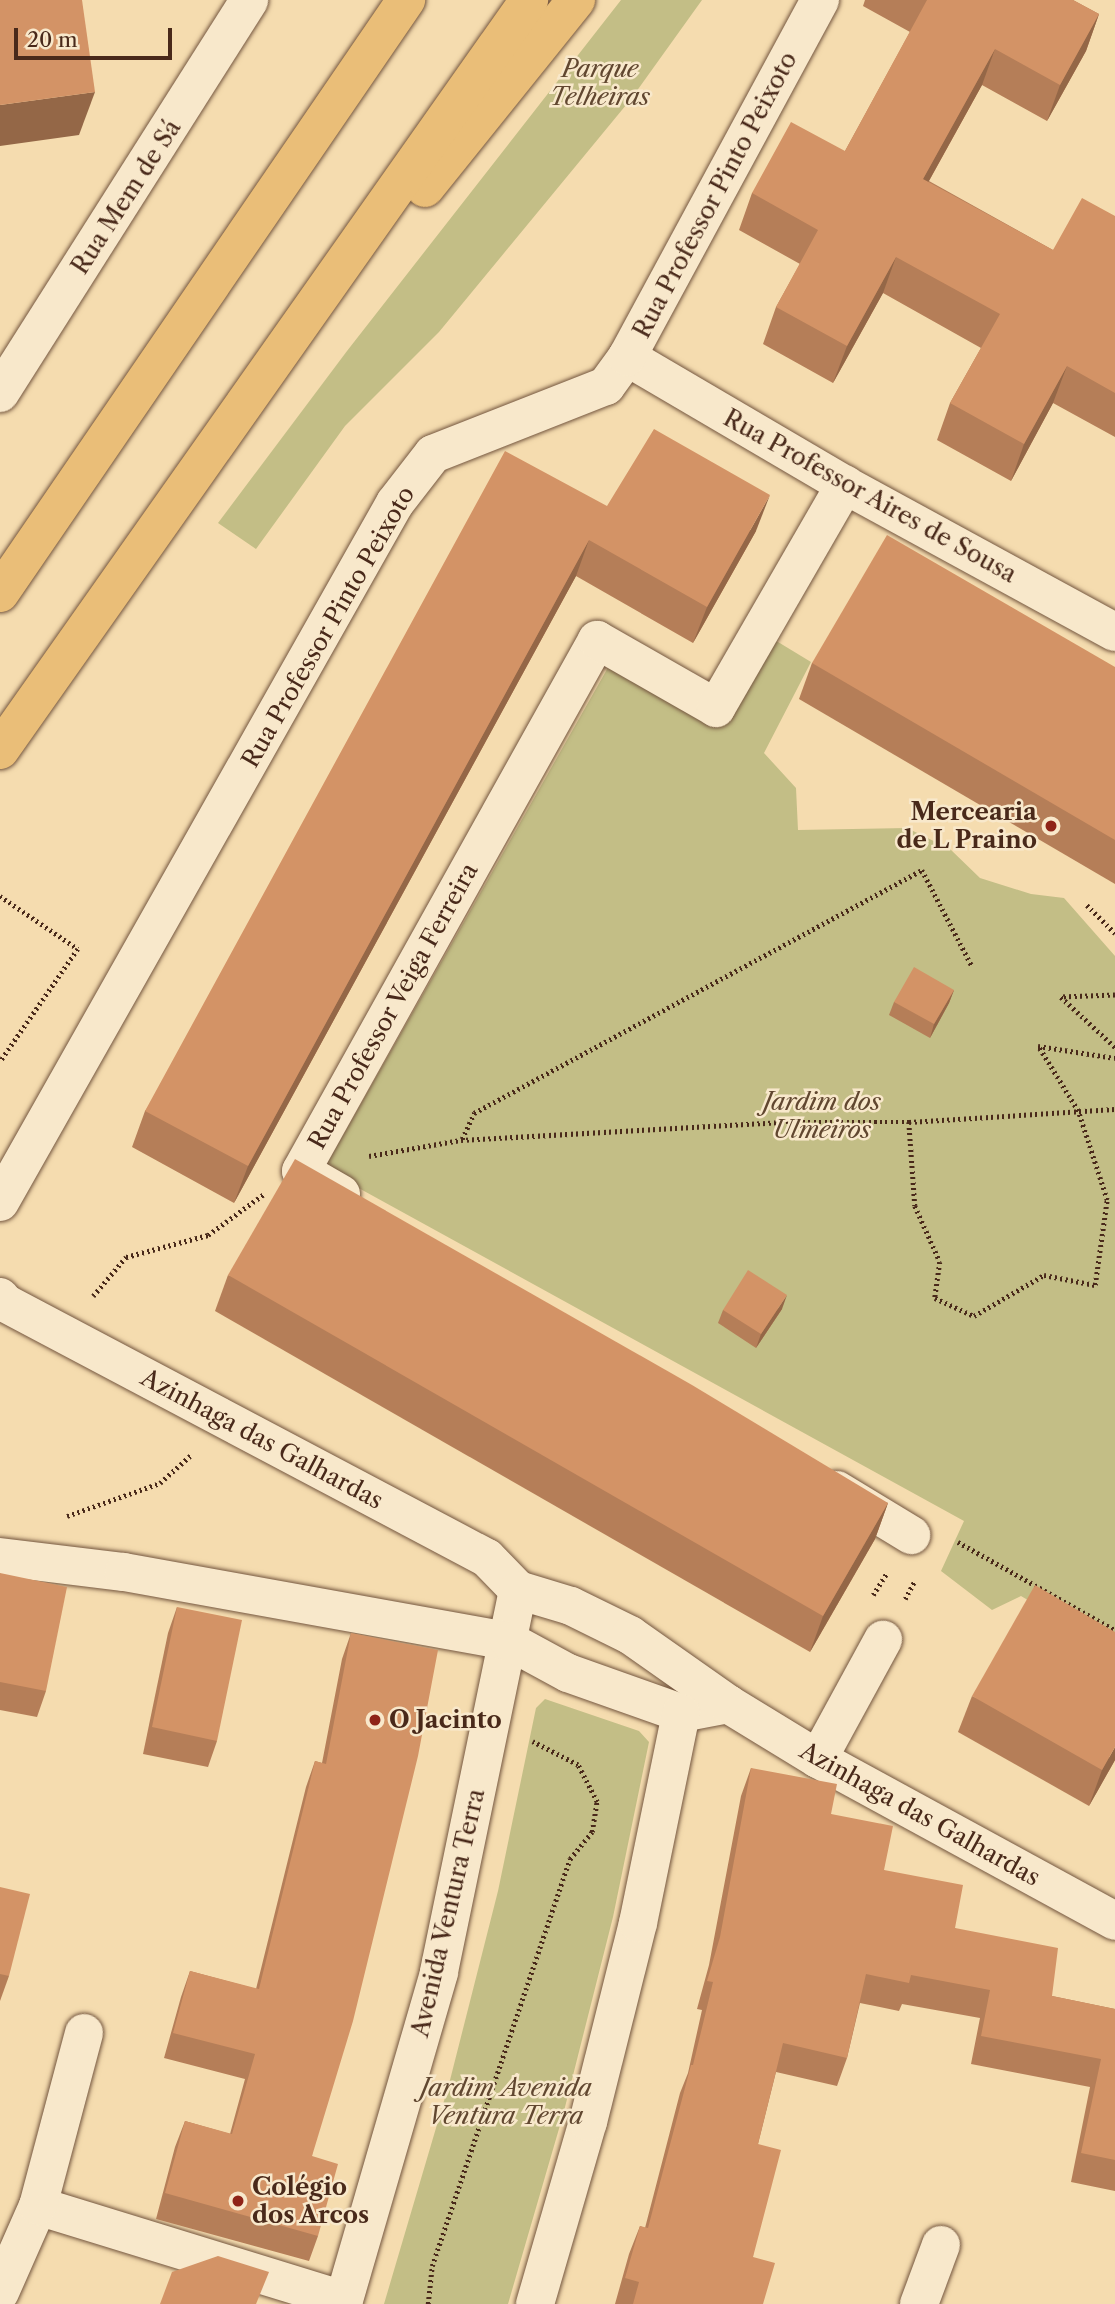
<!DOCTYPE html>
<meta charset="utf-8">
<style>
body{margin:0}
#map{position:relative;width:1115px;height:2304px;overflow:hidden;background:#f5dcaf;font-family:"Libre Caslon Text",serif}
div>[style]{position:absolute}
.green>*{inset:0;background:#c3be86}
.path>*{height:4.5px;margin-top:-2.25px;transform-origin:0;background:repeating-linear-gradient(90deg,#49291a 0 2px,transparent 0 5.5px)}
.roads{filter:drop-shadow(0 0 2px #74563f) drop-shadow(0 0 2px #74563f)}
.minor>*{height:38px;margin:-19px;padding:0 19px;transform-origin:19px;border-radius:19px;background:#f8e8cb}
.highway>*{height:38px;margin:-19px;padding:0 19px;transform-origin:19px;border-radius:19px;background:#eabe78}
.wall>*{inset:0;background:#b57e58}
.shaded-wall>*{inset:0;background:#946747}
.building>*{inset:0;background:#d39366}
.dots>*{width:19px;height:19px;translate:-50% -50%;box-sizing:border-box;border:4px solid #f8e8cb;border-radius:50%}
span{translate:-50% -50%;white-space:nowrap;text-align:center;line-height:1.15;-webkit-text-stroke:5px #f8e8cb;paint-order:stroke}
.park-label{font-size:24px;color:#614730;font-style:italic}
.street-label{font-size:24px;color:#49291a}
.poi-label{font-size:24px;color:#49291a;font-weight:700}
.right{translate:-100% -50%;text-align:right}
.left{translate:0 -50%;text-align:left}
.scale{position:absolute;left:14px;top:28px;width:158px;height:32px;box-sizing:border-box;border:4px solid #49291a;border-top:0;padding-left:9px;font-size:21px;line-height:24px;white-space:nowrap;color:#49291a;-webkit-text-stroke:5px #f8e8cb;paint-order:stroke}
</style>
<div id="map">
<div class="green">
<div style="clip-path:polygon(621px 0,702px 0,631px 99px,439px 332px,345px 426px,256px 549px,218px 523px,347px 351px)"></div>
<div style="clip-path:polygon(750px 625px,811px 662px,764px 753px,796px 788px,798px 830px,907px 828px,950px 849px,980px 878px,1031px 894px,1064px 898px,1115px 956px,1115px 1652px,1021px 1596px,992px 1610px,941px 1571px,964px 1521px,324px 1169px,610px 664px,695px 712px)"></div>
<div style="clip-path:polygon(545px 1699px,639px 1731px,649px 1742px,613px 1917px,563px 2115px,508px 2304px,384px 2304px,449px 2084px,498px 1891px,536px 1708px)"></div>
</div>
<div class="path">
<div style="left:0;top:896px;width:94px;rotate:34.2deg"></div>
<div style="left:78px;top:949px;width:137px;rotate:124.6deg"></div>
<div style="left:1087px;top:905px;width:40px;rotate:45deg"></div>
<div style="left:1115px;top:995px;width:54px;rotate:177.9deg"></div>
<div style="left:1061px;top:997px;width:74px;rotate:42.8deg"></div>
<div style="left:909px;top:1122px;width:84px;rotate:85.9deg"></div>
<div style="left:915px;top:1206px;width:61px;rotate:65.9deg"></div>
<div style="left:940px;top:1262px;width:36px;rotate:98deg"></div>
<div style="left:935px;top:1298px;width:43px;rotate:24.8deg"></div>
<div style="left:974px;top:1316px;width:81px;rotate:-30.4deg"></div>
<div style="left:1044px;top:1275px;width:52px;rotate:11.1deg"></div>
<div style="left:1095px;top:1285px;width:86px;rotate:-82deg"></div>
<div style="left:1107px;top:1200px;width:94px;rotate:-108deg"></div>
<div style="left:1078px;top:1111px;width:76px;rotate:-121.6deg"></div>
<div style="left:1038px;top:1046px;width:78px;rotate:8.9deg"></div>
<div style="left:462px;top:1139px;width:29px;rotate:-65deg"></div>
<div style="left:474px;top:1113px;width:510px;rotate:-28.48deg"></div>
<div style="left:922px;top:870px;width:108px;rotate:62.5deg"></div>
<div style="left:369px;top:1156px;width:93px;rotate:-9.9deg"></div>
<div style="left:461px;top:1140px;width:321px;rotate:-3.2deg"></div>
<div style="left:781px;top:1122px;width:128px"></div>
<div style="left:909px;top:1122px;width:206px;rotate:-3.6deg"></div>
<div style="left:93px;top:1296px;width:51px;rotate:-49.8deg"></div>
<div style="left:126px;top:1257px;width:85px;rotate:-15deg"></div>
<div style="left:208px;top:1235px;width:69px;rotate:-36.2deg"></div>
<div style="left:67px;top:1516px;width:99px;rotate:-19.5deg"></div>
<div style="left:160px;top:1483px;width:43px;rotate:-42.2deg"></div>
<div style="left:958px;top:1542px;width:180px;rotate:29.3deg"></div>
<div style="left:873px;top:1595px;width:26px;rotate:-58deg"></div>
<div style="left:905px;top:1599px;width:19px;rotate:-62deg"></div>
<div style="left:428px;top:2304px;width:38px;rotate:-84deg"></div>
<div style="left:432px;top:2266px;width:430px;rotate:-71.3deg"></div>
<div style="left:570px;top:1859px;width:35px;rotate:-51deg"></div>
<div style="left:592px;top:1832px;width:30px;rotate:-81deg"></div>
<div style="left:597px;top:1802px;width:42px;rotate:-117.2deg"></div>
<div style="left:578px;top:1765px;width:51px;rotate:-152.9deg"></div>
</div>
<div class="roads">
<div class="minor">
<div style="left:627px;top:357px;width:253px;rotate:30.4deg"></div>
<div style="left:845px;top:485px;width:307px;rotate:28.6deg"></div>
<div style="left:0;top:393px;width:465px;rotate:-57.6deg"></div>
<div style="left:341px;top:1194px;width:46px;rotate:-150.1deg"></div>
<div style="left:301px;top:1171px;width:608px;rotate:-60.86deg"></div>
<div style="left:597px;top:640px;width:137px;rotate:29.7deg"></div>
<div style="left:716px;top:708px;width:258px;rotate:-60deg"></div>
<div style="left:0;top:1202px;width:803px;rotate:-60.53deg"></div>
<div style="left:395px;top:503px;width:62px;rotate:-52.2deg"></div>
<div style="left:433px;top:454px;width:186px;rotate:-21.5deg"></div>
<div style="left:606px;top:386px;width:36px;rotate:-54deg"></div>
<div style="left:627px;top:357px;width:406px;rotate:-61.6deg"></div>
<div style="left:0;top:1297px;width:8px;rotate:50deg"></div>
<div style="left:5px;top:1303px;width:545px;rotate:27.88deg"></div>
<div style="left:487px;top:1558px;width:45px;rotate:45.9deg"></div>
<div style="left:518px;top:1590px;width:391px;rotate:101.7deg"></div>
<div style="left:439px;top:1973px;width:345px;rotate:106.2deg"></div>
<div style="left:837px;top:1490px;width:87px;rotate:31.3deg"></div>
<div style="left:0;top:1557px;width:125px;rotate:6.9deg"></div>
<div style="left:124px;top:1572px;width:391px;rotate:10.2deg"></div>
<div style="left:509px;top:1641px;width:67px;rotate:28.5deg"></div>
<div style="left:568px;top:1673px;width:120px;rotate:19.5deg"></div>
<div style="left:681px;top:1713px;width:48px;rotate:-10.8deg"></div>
<div style="left:728px;top:1704px;width:105px;rotate:31.4deg"></div>
<div style="left:818px;top:1759px;width:338px;rotate:28.6deg"></div>
<div style="left:518px;top:1590px;width:55px;rotate:16.8deg"></div>
<div style="left:571px;top:1606px;width:66px;rotate:26.2deg"></div>
<div style="left:630px;top:1635px;width:120px;rotate:35.1deg"></div>
<div style="left:818px;top:1759px;width:136px;rotate:-61.4deg"></div>
<div style="left:38px;top:2206px;width:320px;rotate:17.1deg"></div>
<div style="left:0;top:2292px;width:94px;rotate:-66.2deg"></div>
<div style="left:38px;top:2206px;width:179px;rotate:-75.1deg"></div>
<div style="left:535px;top:2304px;width:190px;rotate:-73.8deg"></div>
<div style="left:588px;top:2122px;width:205px;rotate:-75.9deg"></div>
<div style="left:638px;top:1923px;width:214px;rotate:-78.4deg"></div>
<div style="left:919px;top:2304px;width:63px;rotate:-69.6deg"></div>
</div>
<div class="highway">
<div style="left:425px;top:188px;width:241px;rotate:-51.2deg"></div>
<div style="left:0;top:593px;width:719px;rotate:-55.6deg"></div>
<div style="left:0;top:750px;width:918px;rotate:-54.8deg"></div>
</div>
</div>
<div class="wall">
<div style="clip-path:polygon(865px 0,1073px 0,1099px 14px,1086px 51px,1047px 121px,982px 85px,929px 181px,1053px 250px,1115px 216px,1115px 437px,1053px 403px,1011px 481px,937px 440px,950px 403px,981px 348px,883px 293px,833px 383px,763px 344px,776px 307px,800px 264px,739px 230px,752px 193px,845px 151px,910px 32px,863px 6px)"></div>
<div style="clip-path:polygon(607px 506px,756px 531px,693px 643px,576px 576px,234px 1203px,132px 1147px,145px 1111px)"></div>
<div style="clip-path:polygon(812px 663px,1115px 667px,1115px 884px,799px 699px)"></div>
<div style="clip-path:polygon(954px 990px,949px 1003px,930px 1038px,889px 1015px,894px 1002px)"></div>
<div style="clip-path:polygon(228px 1275px,888px 1503px,875px 1539px,810px 1652px,215px 1311px)"></div>
<div style="clip-path:polygon(782px 1309px,756px 1348px,718px 1323px,723px 1310px)"></div>
<div style="clip-path:polygon(0 1573px,46px 1691px,37px 1717px,0 1710px)"></div>
<div style="clip-path:polygon(177px 1607px,217px 1741px,208px 1767px,143px 1754px,168px 1633px)"></div>
<div style="clip-path:polygon(351px 1633px,312px 2156px,318px 2236px,309px 2261px,156px 2219px,175px 2147px,185px 2121px,230px 2134px,245px 2079px,164px 2058px,181px 1997px,190px 1971px,256px 1989px,306px 1787px,315px 1761px,322px 1763px,342px 1659px)"></div>
<div style="clip-path:polygon(972px 1696px,1115px 1760px,1089px 1806px,958px 1732px)"></div>
<div style="clip-path:polygon(751px 1768px,831px 1814px,884px 1870px,955px 1928px,1052px 1996px,1115px 2009px,1115px 2191px,1071px 2182px,1090px 2087px,971px 2064px,980px 2018px,902px 2004px,899px 2011px,860px 2003px,847px 2058px,837px 2086px,776px 2072px,758px 2144px,753px 2257px,763px 2304px,615px 2304px,629px 2254px,640px 2226px,645px 2228px,680px 2093px,688px 2073px,702px 2010px,697px 2009px,709px 1965px,741px 1796px)"></div>
<div style="clip-path:polygon(0 1887px,9px 1976px,0 2001px)"></div>
</div>
<div class="shaded-wall">
<div style="clip-path:polygon(1099px 14px,1086px 51px,1047px 121px,1060px 85px)"></div>
<div style="clip-path:polygon(995px 49px,982px 85px,910px 215px,923px 179px)"></div>
<div style="clip-path:polygon(95px 92px,79px 135px,0 146px,0 105px)"></div>
<div style="clip-path:polygon(896px 257px,883px 293px,833px 383px,847px 346px)"></div>
<div style="clip-path:polygon(1067px 366px,1053px 403px,1011px 481px,1024px 444px)"></div>
<div style="clip-path:polygon(770px 495px,756px 531px,693px 643px,707px 607px)"></div>
<div style="clip-path:polygon(589px 540px,576px 576px,234px 1203px,248px 1166px)"></div>
<div style="clip-path:polygon(954px 990px,949px 1003px,930px 1038px,934px 1024px)"></div>
<div style="clip-path:polygon(787px 1295px,782px 1309px,756px 1348px,761px 1334px)"></div>
<div style="clip-path:polygon(888px 1503px,875px 1539px,810px 1652px,823px 1616px)"></div>
<div style="clip-path:polygon(1115px 1747px,1115px 1760px,1089px 1806px,1102px 1770px)"></div>
</div>
<div class="building">
<div style="clip-path:polygon(0 0,82px 0,95px 92px,0 105px)"></div>
<div style="clip-path:polygon(927px 0,1073px 0,1099px 14px,1060px 85px,995px 49px,923px 179px,1053px 250px,1082px 198px,1115px 216px,1115px 393px,1067px 366px,1024px 444px,950px 403px,1000px 314px,896px 257px,847px 346px,776px 307px,818px 230px,752px 193px,791px 122px,845px 151px)"></div>
<div style="clip-path:polygon(654px 429px,770px 495px,707px 607px,589px 540px,248px 1166px,145px 1111px,505px 451px,607px 506px)"></div>
<div style="clip-path:polygon(887px 535px,1115px 667px,1115px 840px,812px 663px)"></div>
<div style="clip-path:polygon(914px 967px,954px 990px,934px 1024px,894px 1002px)"></div>
<div style="clip-path:polygon(295px 1159px,692px 1385px,888px 1503px,823px 1616px,228px 1275px)"></div>
<div style="clip-path:polygon(748px 1270px,787px 1295px,761px 1334px,723px 1310px)"></div>
<div style="clip-path:polygon(0 1573px,67px 1587px,46px 1691px,0 1682px)"></div>
<div style="clip-path:polygon(1035px 1585px,1115px 1632px,1115px 1747px,1102px 1770px,972px 1696px)"></div>
<div style="clip-path:polygon(177px 1607px,242px 1620px,217px 1741px,152px 1727px)"></div>
<div style="clip-path:polygon(351px 1633px,438px 1650px,418px 1756px,353px 2021px,312px 2156px,338px 2164px,318px 2236px,165px 2193px,185px 2121px,232px 2134px,255px 2054px,173px 2033px,190px 1971px,259px 1989px,315px 1761px,326px 1764px)"></div>
<div style="clip-path:polygon(751px 1768px,837px 1784px,831px 1814px,893px 1826px,884px 1870px,963px 1885px,955px 1928px,1058px 1948px,1052px 1996px,1115px 2009px,1115px 2160px,1081px 2153px,1101px 2059px,981px 2036px,990px 1990px,911px 1975px,909px 1983px,866px 1974px,847px 2058px,783px 2043px,758px 2144px,781px 2150px,753px 2257px,775px 2263px,763px 2304px,633px 2304px,639px 2282px,625px 2278px,640px 2226px,648px 2228px,691px 2065px,693px 2065px,713px 1982px,707px 1981px,720px 1937px)"></div>
<div style="clip-path:polygon(0 1887px,30px 1894px,9px 1976px,0 1974px)"></div>
<div style="clip-path:polygon(218px 2256px,269px 2272px,256px 2304px,160px 2304px,172px 2272px)"></div>
</div>
<div class="dots">
<div style="left:1051px;top:826px;background:#8f2418"></div>
<div style="left:375px;top:1720px;background:#8f2418"></div>
<div style="left:238px;top:2201px;background:#8f2418"></div>
</div>
<div class="park-label">
<span style="left:600px;top:83px">Parque<br>Telheiras</span>
<span style="left:822px;top:1116px">Jardim dos<br>Ulmeiros</span>
<span style="left:506px;top:2102px">Jardim Avenida<br>Ventura Terra</span>
</div>
<div class="street-label">
<span style="left:715px;top:195px;rotate:-62deg">Rua Professor Pinto Peixoto</span>
<span style="left:126px;top:197px;rotate:-57deg">Rua Mem de Sá</span>
<span style="left:870px;top:496px;rotate:29deg">Rua Professor Aires de Sousa</span>
<span style="left:328px;top:627px;rotate:-60deg">Rua Professor Pinto Peixoto</span>
<span style="left:393px;top:1006px;rotate:-61deg">Rua Professor Veiga Ferreira</span>
<span style="left:262px;top:1439px;rotate:28deg">Azinhaga das Galhardas</span>
<span style="left:920px;top:1814px;rotate:29deg">Azinhaga das Galhardas</span>
<span style="left:448px;top:1913px;rotate:-77deg">Avenida Ventura Terra</span>
</div>
<div class="poi-label">
<span class="right" style="left:1037px;top:826px">Mercearia<br>de L Praino</span>
<span class="left" style="left:389px;top:1720px">O Jacinto</span>
<span class="left" style="left:252px;top:2201px">Colégio<br>dos Arcos</span>
</div>
<div class="scale">20 m</div>
</div>
